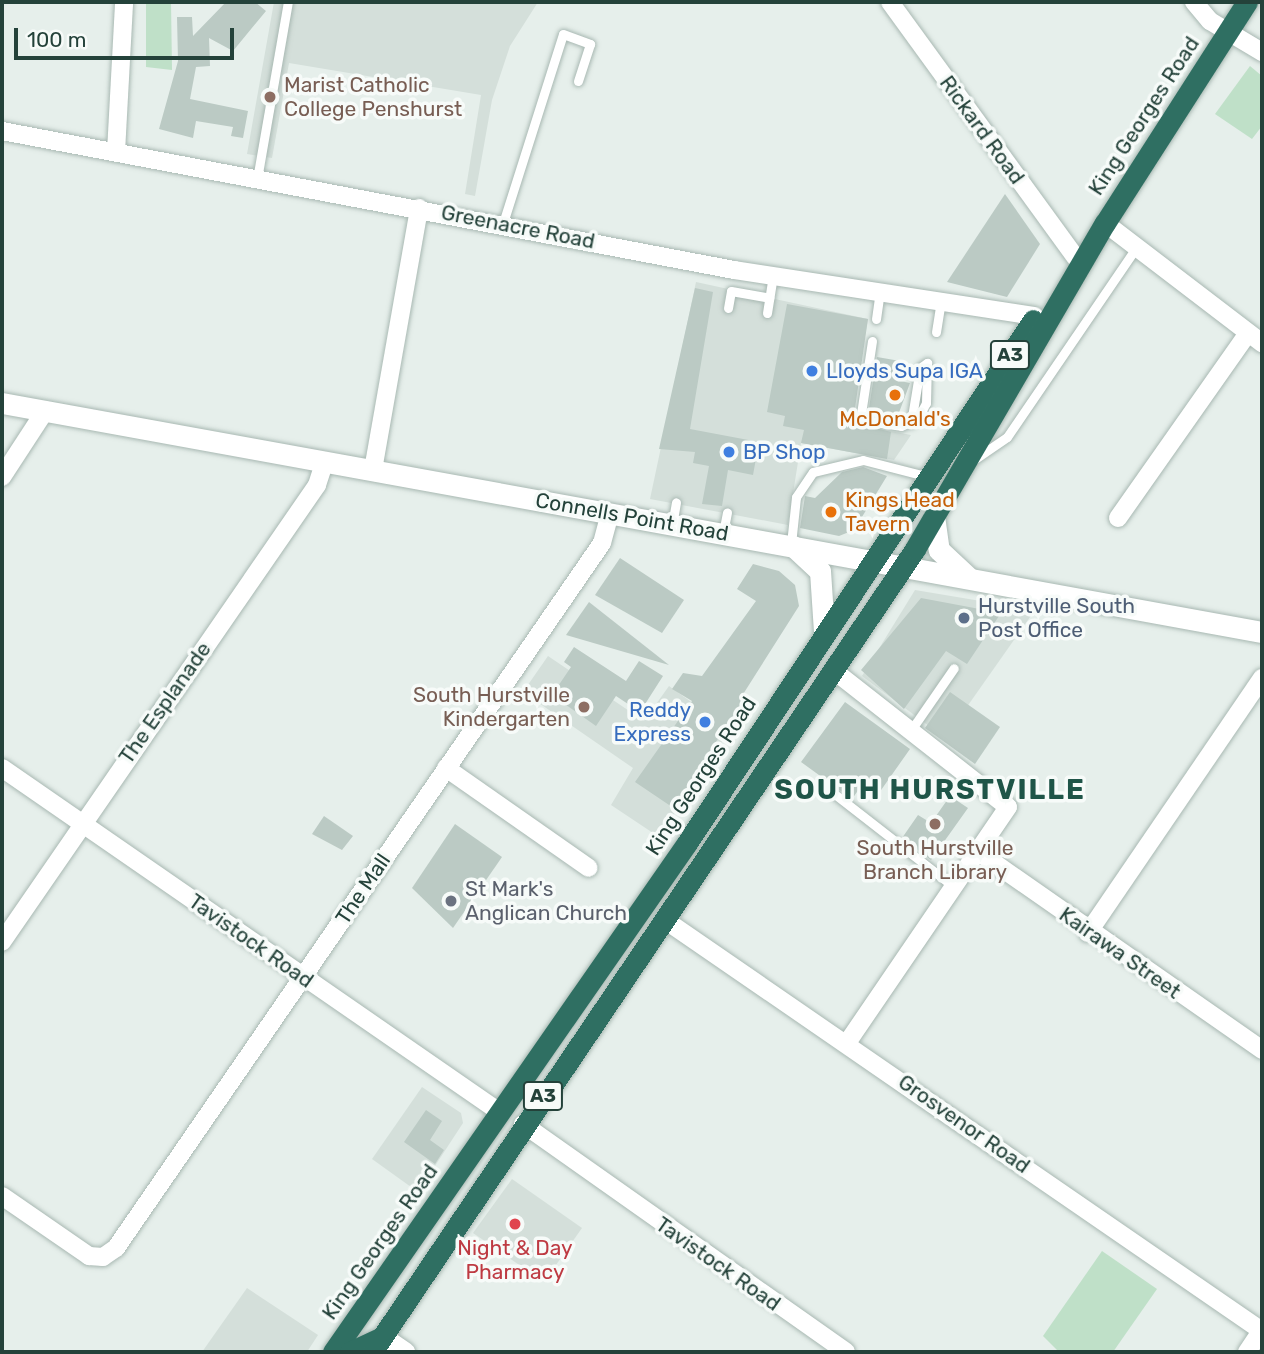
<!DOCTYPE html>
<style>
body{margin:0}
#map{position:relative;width:1264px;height:1354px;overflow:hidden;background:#e6efeb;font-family:Rubik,sans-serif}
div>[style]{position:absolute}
.built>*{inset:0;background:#d4dfda}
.green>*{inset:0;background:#bfe0c8}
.building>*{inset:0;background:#bbcac4}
.roads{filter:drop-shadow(0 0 2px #a8b8b2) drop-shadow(0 0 2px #a8b8b2)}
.lane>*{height:9px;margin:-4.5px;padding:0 4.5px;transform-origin:4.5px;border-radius:4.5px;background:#fff}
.street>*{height:18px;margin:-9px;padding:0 9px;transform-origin:9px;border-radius:9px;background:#fff}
.secondary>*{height:21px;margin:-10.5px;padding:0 10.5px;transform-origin:10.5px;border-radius:10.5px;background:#fff}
.highway>*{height:21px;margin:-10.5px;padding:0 10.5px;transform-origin:10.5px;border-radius:10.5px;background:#2f6f62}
.dots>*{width:19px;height:19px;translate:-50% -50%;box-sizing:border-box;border:4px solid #f7fbf9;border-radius:50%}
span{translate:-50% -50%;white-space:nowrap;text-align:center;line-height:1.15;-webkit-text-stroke:7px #f7fbf9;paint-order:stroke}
.shield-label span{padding:2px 5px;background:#f7fbf9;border:2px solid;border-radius:5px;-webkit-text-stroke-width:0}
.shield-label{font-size:19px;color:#24423a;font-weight:700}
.education-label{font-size:21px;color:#785e54}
.left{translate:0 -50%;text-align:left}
.right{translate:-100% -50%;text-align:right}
.street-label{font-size:21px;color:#24423a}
.shop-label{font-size:21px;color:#366cbe}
.food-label{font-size:21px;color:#c56008}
.service-label{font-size:21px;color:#4e5e75}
.worship-label{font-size:21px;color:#5b616d}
.health-label{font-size:21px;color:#be3a42}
.district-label{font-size:28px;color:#1f5548;font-weight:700;letter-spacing:2px}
.frame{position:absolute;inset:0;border:4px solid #24423a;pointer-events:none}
.scale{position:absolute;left:14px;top:28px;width:220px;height:32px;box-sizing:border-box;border:4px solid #24423a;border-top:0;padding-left:9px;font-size:21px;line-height:24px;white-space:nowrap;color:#24423a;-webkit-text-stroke:5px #f7fbf9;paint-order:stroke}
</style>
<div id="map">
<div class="built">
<div style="clip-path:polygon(274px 2px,538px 2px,510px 46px,492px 100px,475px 196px,465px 194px,481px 95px,289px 63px,272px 158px,247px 154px)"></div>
<div style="clip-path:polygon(696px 282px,868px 319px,849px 423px,911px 435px,894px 460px,801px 443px,788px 525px,650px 499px)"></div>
<div style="clip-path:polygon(915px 590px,1035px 610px,945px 738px,862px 676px)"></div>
<div style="clip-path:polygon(548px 656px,644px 721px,669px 686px,730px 730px,659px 837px,611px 805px,633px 768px,523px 692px)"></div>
<div style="clip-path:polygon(422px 1087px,461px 1113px,463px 1123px,418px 1192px,372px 1159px)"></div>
<div style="clip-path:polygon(512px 1179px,582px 1228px,544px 1282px,473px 1233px)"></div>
<div style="clip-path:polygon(247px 1288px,318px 1335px,307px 1352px,202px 1352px)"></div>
</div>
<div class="green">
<div style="clip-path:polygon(146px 2px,171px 2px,172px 70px,146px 67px)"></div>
<div style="clip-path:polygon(1250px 66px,1262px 76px,1262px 126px,1252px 139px,1215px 114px)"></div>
<div style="clip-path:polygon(1102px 1251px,1157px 1289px,1113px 1352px,1059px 1352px,1043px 1336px)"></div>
</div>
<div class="building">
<div style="clip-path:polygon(226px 2px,255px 2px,266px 11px,233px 51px,209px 38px,210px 66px,196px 67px,190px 99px,248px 111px,243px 138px,231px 136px,233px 127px,196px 121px,193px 138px,159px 129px,178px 61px,177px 17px,192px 17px,193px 36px)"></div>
<div style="clip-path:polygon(1005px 194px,1040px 244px,1007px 297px,947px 282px)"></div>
<div style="clip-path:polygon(695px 288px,713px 292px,690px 429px,759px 442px,753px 475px,728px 470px,722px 506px,702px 504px,709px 466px,693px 463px,695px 452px,659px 449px)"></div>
<div style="clip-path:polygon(787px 304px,868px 319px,853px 422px,891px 432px,887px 459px,801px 443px,804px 430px,783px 426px,785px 416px,767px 412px)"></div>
<div style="clip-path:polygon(877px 357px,900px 361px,900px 381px,910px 383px,897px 418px,868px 414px)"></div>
<div style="clip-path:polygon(863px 467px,887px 476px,854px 530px,839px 536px,800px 528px,805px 496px,815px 498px,842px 472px)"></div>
<div style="clip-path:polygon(620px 558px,684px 600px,662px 633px,595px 595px)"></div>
<div style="clip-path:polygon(753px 564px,779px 571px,795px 585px,799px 606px,740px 699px,747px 704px,732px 727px,727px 724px,675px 809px,635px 782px,692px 701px,672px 689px,683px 673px,702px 676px,756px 601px,737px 589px)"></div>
<div style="clip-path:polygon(921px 598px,1001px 613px,967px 664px,946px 651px,904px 709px,861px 670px)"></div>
<div style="clip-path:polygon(589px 602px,669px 665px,566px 635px)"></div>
<div style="clip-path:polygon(574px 647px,626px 681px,639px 661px,663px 676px,640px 712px,616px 696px,596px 726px,552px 695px,571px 667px,564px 662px)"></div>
<div style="clip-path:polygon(950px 692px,1000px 727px,975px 764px,925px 728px)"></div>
<div style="clip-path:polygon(845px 702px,910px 749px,879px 793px,864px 782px,852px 799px,801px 762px)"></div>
<div style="clip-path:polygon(950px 796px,968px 808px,931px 860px,902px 838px,918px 815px,931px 823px)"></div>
<div style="clip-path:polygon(324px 816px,353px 836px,342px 850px,312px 834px)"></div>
<div style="clip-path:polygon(455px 824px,502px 857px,453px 928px,412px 888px)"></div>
<div style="clip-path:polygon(426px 1110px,442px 1121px,430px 1140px,444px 1150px,435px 1164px,404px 1142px)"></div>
</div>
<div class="roads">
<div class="lane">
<div style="left:257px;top:179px;width:180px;rotate:-80.1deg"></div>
<div style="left:503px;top:223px;width:198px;rotate:-72.4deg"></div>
<div style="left:563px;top:34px;width:29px;rotate:20deg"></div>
<div style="left:590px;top:44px;width:39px;rotate:108deg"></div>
<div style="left:728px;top:308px;width:17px;rotate:-80deg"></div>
<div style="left:731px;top:291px;width:39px;rotate:10deg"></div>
<div style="left:767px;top:313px;width:37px;rotate:-81deg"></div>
<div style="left:876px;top:319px;width:28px;rotate:-82deg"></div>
<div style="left:936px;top:332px;width:31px;rotate:-81deg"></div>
<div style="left:872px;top:341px;width:80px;rotate:98.6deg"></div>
<div style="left:860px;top:420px;width:41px;rotate:8.3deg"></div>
<div style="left:901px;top:426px;width:21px;rotate:-29deg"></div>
<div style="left:919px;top:416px;width:15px;rotate:-62deg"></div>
<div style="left:926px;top:403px;width:40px;rotate:-88.6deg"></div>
<div style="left:911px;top:423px;width:56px;rotate:-80.7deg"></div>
<div style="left:920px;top:368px;width:9px;rotate:-36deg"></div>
<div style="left:972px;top:461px;width:42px;rotate:-34.4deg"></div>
<div style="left:1007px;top:437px;width:229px;rotate:-55.7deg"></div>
<div style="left:672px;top:525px;width:23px;rotate:-80deg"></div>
<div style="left:723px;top:533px;width:21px;rotate:-79deg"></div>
<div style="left:791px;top:544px;width:47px;rotate:-83.9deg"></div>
<div style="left:796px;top:497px;width:30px;rotate:-56deg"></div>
<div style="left:813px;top:472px;width:51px;rotate:-13.5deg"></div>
<div style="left:863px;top:460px;width:68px;rotate:14.4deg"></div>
<div style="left:911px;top:730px;width:75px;rotate:-55.3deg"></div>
<div style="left:823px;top:785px;width:166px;rotate:37.9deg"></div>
</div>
<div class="street">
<div style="left:890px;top:2px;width:315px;rotate:54deg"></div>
<div style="left:1194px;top:2px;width:25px;rotate:50deg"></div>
<div style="left:1210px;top:21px;width:61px;rotate:30.8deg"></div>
<div style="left:2px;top:131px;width:745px;rotate:10.75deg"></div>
<div style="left:734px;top:270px;width:304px;rotate:8.7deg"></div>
<div style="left:116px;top:152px;width:150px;rotate:-86.9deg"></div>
<div style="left:1105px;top:223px;width:198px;rotate:37.4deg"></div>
<div style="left:373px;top:470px;width:266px;rotate:-80deg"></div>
<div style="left:2px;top:477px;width:79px;rotate:-56.9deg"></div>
<div style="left:1118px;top:518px;width:226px;rotate:-54.9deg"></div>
<div style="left:833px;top:670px;width:222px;rotate:38.1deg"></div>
<div style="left:1008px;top:807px;width:286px;rotate:124.3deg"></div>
<div style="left:2px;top:768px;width:607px;rotate:34.66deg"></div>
<div style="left:446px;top:768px;width:174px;rotate:35deg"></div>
<div style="left:980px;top:853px;width:344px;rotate:34.9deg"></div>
<div style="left:665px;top:920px;width:725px;rotate:34.55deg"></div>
<div style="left:1088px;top:933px;width:309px;rotate:-55.7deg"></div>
<div style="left:2px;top:942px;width:555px;rotate:-55.42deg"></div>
<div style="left:317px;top:485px;width:23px;rotate:-72deg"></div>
<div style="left:523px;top:1124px;width:395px;rotate:35.2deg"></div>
<div style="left:2px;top:1196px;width:106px;rotate:34.6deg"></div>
<div style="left:89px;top:1256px;width:14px;rotate:4deg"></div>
<div style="left:103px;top:1257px;width:16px;rotate:-35deg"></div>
<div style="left:116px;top:1248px;width:856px;rotate:-55.42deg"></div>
<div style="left:602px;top:543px;width:31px;rotate:-75deg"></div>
<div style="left:1247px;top:1352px;width:27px;rotate:-56deg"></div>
</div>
<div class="secondary">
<div style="left:2px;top:403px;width:1281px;rotate:10.3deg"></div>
<div style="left:934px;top:516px;width:34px;rotate:82deg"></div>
<div style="left:939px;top:550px;width:41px;rotate:43deg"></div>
<div style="left:793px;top:546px;width:37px;rotate:43deg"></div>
<div style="left:820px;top:571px;width:61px;rotate:86.2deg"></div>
<div style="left:382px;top:1337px;width:27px;rotate:34deg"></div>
</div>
<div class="highway">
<div style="left:333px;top:1352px;width:620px;rotate:-55.18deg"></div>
<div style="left:687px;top:843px;width:627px;rotate:-56.51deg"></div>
<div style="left:350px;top:1352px;width:35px;rotate:-25deg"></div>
<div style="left:372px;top:1352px;width:969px;rotate:-55.93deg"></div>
<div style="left:915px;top:549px;width:377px;rotate:-59.8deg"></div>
<div style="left:1105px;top:223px;width:263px;rotate:-57.3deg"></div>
</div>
</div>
<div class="dots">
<div style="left:270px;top:97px;background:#8d6e63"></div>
<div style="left:812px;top:371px;background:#3f7fe0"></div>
<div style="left:895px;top:395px;background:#e8710a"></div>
<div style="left:729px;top:452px;background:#3f7fe0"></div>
<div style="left:831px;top:512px;background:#e8710a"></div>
<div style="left:964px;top:618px;background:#5c6f8a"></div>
<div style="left:584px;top:707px;background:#8d6e63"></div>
<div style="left:705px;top:722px;background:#3f7fe0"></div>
<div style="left:935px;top:824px;background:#8d6e63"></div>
<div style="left:451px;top:901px;background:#6b7280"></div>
<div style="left:515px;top:1224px;background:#e0444e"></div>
</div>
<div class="shield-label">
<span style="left:1010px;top:355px">A3</span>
<span style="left:543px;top:1096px">A3</span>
</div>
<div class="education-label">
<span class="left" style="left:284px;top:97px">Marist Catholic<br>College Penshurst</span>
<span class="right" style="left:570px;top:707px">South Hurstville<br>Kindergarten</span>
<span style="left:935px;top:860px">South Hurstville<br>Branch Library</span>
</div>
<div class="street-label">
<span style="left:1144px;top:116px;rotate:-57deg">King Georges Road</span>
<span style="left:982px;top:130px;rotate:54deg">Rickard Road</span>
<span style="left:518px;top:227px;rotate:11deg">Greenacre Road</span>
<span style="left:632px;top:517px;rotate:10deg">Connells Point Road</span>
<span style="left:165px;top:703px;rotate:-55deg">The Esplanade</span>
<span style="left:701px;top:776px;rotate:-57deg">King Georges Road</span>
<span style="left:363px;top:889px;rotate:-56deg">The Mall</span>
<span style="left:251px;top:941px;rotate:35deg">Tavistock Road</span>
<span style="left:1120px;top:953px;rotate:35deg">Kairawa Street</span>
<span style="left:964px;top:1124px;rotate:35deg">Grosvenor Road</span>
<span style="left:380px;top:1242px;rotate:-55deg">King Georges Road</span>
<span style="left:718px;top:1264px;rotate:35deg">Tavistock Road</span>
</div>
<div class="shop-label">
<span class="left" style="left:826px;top:371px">Lloyds Supa IGA</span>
<span class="left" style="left:743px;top:452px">BP Shop</span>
<span class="right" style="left:691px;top:722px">Reddy<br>Express</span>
</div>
<div class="food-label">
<span style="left:895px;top:419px">McDonald's</span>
<span class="left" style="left:845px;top:512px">Kings Head<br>Tavern</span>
</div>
<div class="service-label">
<span class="left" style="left:978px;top:618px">Hurstville South<br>Post Office</span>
</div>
<div class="worship-label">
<span class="left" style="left:465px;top:901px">St Mark's<br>Anglican Church</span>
</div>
<div class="health-label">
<span style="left:515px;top:1260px">Night &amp; Day<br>Pharmacy</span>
</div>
<div class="district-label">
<span style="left:930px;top:790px">SOUTH HURSTVILLE</span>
</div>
<div class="frame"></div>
<div class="scale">100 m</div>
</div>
